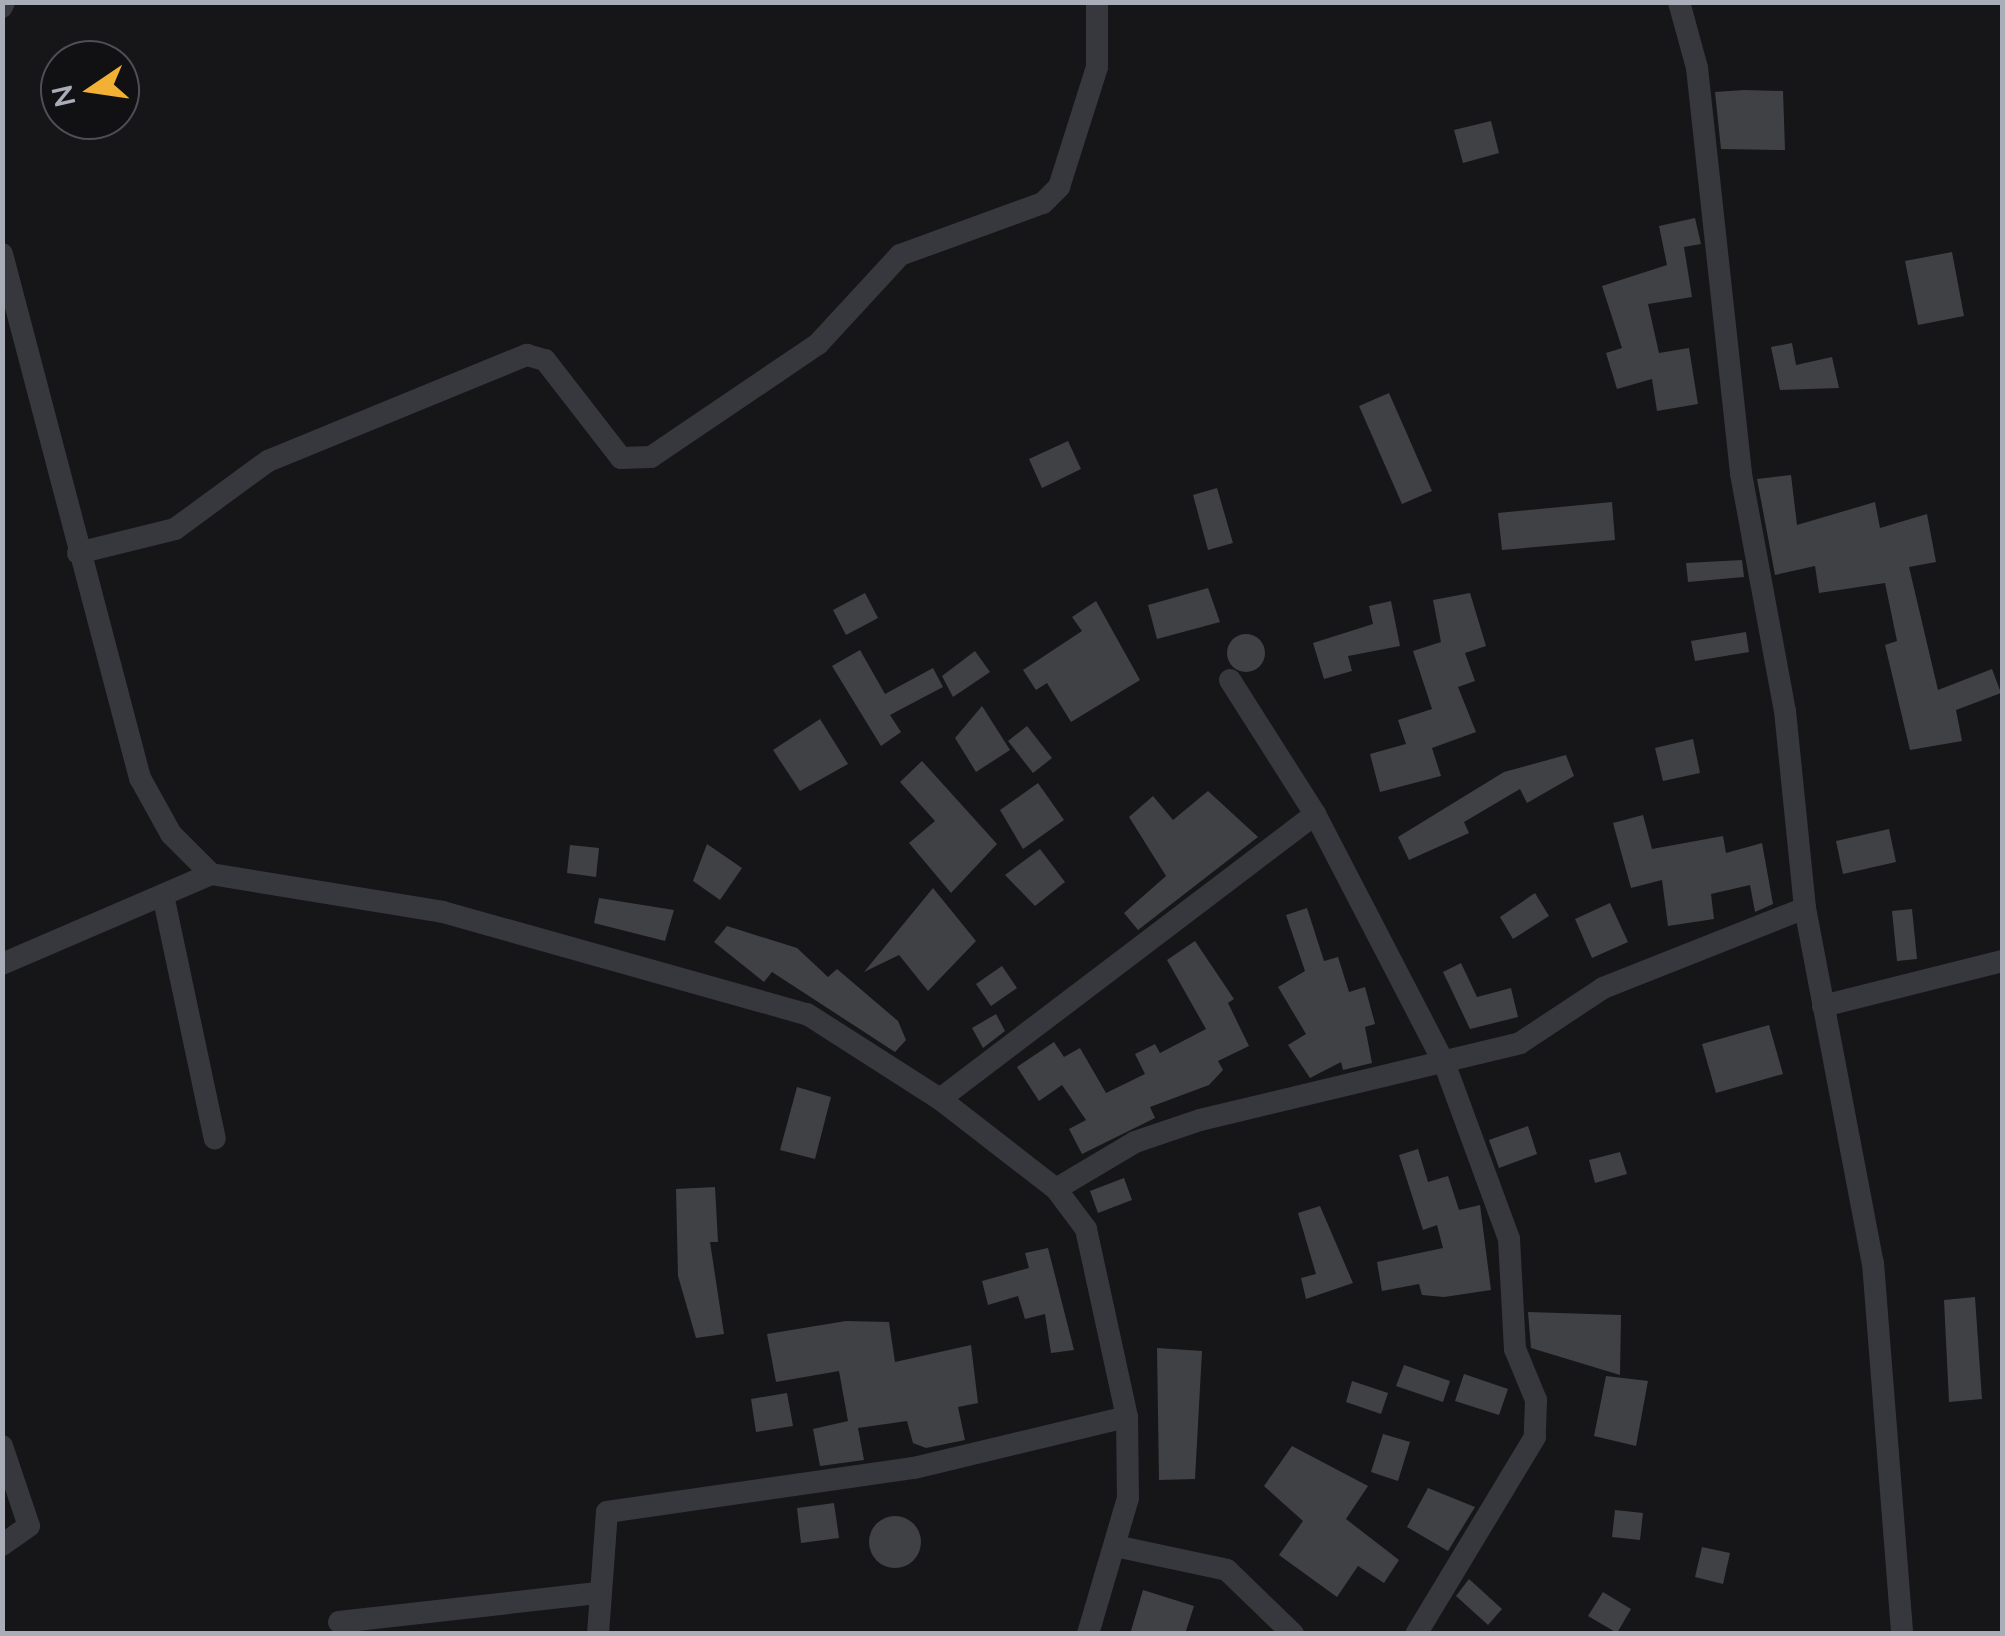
<!DOCTYPE html>
<style>
body{margin:0}
#map{position:relative;width:2005px;height:1636px;overflow:hidden;background:#161618;font-family:Lato,sans-serif}
div>[style]{position:absolute}
.building>*{inset:0;background:#404145}
.round{border-radius:50%}
.minor>*{height:22px;margin:-11px;padding:0 11px;transform-origin:11px;border-radius:11px;background:#37383d}
span{translate:-50% -50%;white-space:nowrap;text-align:center;line-height:1.15;-webkit-text-stroke:8px #111113;paint-order:stroke}
.frame{position:absolute;inset:0;border:5px solid #a8adb8;pointer-events:none}
.north{position:absolute;left:40px;top:40px;width:100px;height:100px;box-sizing:border-box;background:#111113;border:2px solid #4d4f55;border-radius:50%;rotate:257deg;font-size:28px;font-weight:700;line-height:40px;text-align:center;color:#a8adb8}
.north::after{content:'';display:block;margin:auto;width:35px;height:45px;background:#f2b134;clip-path:polygon(50% 0,100% 100%,50% 72%,0 100%)}
</style>
<div id="map">
<div class="building">
<div style="clip-path:polygon(1744px 90px,1783px 91px,1785px 150px,1721px 149px,1715px 92px)"></div>
<div style="clip-path:polygon(1491px 121px,1499px 153px,1463px 163px,1454px 130px)"></div>
<div style="clip-path:polygon(1695px 218px,1701px 244px,1684px 247px,1692px 297px,1648px 304px,1659px 353px,1689px 348px,1698px 404px,1657px 411px,1652px 379px,1617px 389px,1606px 353px,1622px 348px,1602px 286px,1667px 265px,1659px 226px)"></div>
<div style="clip-path:polygon(1952px 252px,1964px 316px,1918px 325px,1905px 261px)"></div>
<div style="clip-path:polygon(1792px 343px,1796px 365px,1832px 357px,1839px 388px,1780px 390px,1771px 347px)"></div>
<div style="clip-path:polygon(1389px 393px,1432px 491px,1402px 504px,1359px 406px)"></div>
<div style="clip-path:polygon(1068px 441px,1081px 469px,1042px 488px,1029px 459px)"></div>
<div style="clip-path:polygon(1791px 475px,1797px 525px,1875px 502px,1880px 528px,1927px 514px,1936px 562px,1909px 567px,1938px 690px,1992px 669px,2001px 693px,1956px 710px,1962px 741px,1910px 750px,1885px 645px,1897px 641px,1885px 583px,1819px 593px,1815px 566px,1775px 575px,1757px 479px)"></div>
<div style="clip-path:polygon(1217px 488px,1233px 543px,1208px 550px,1193px 495px)"></div>
<div style="clip-path:polygon(1612px 502px,1615px 540px,1502px 550px,1498px 513px)"></div>
<div style="clip-path:polygon(1742px 560px,1744px 577px,1688px 582px,1686px 563px)"></div>
<div style="clip-path:polygon(1208px 588px,1220px 622px,1157px 639px,1148px 605px)"></div>
<div style="clip-path:polygon(865px 593px,878px 618px,846px 635px,833px 610px)"></div>
<div style="clip-path:polygon(1470px 593px,1486px 646px,1465px 653px,1475px 681px,1458px 687px,1476px 732px,1432px 748px,1441px 776px,1380px 792px,1370px 754px,1406px 744px,1398px 720px,1432px 709px,1413px 651px,1441px 642px,1433px 600px)"></div>
<div style="clip-path:polygon(1096px 601px,1140px 680px,1071px 722px,1047px 683px,1036px 690px,1023px 670px,1082px 631px,1072px 617px)"></div>
<div style="clip-path:polygon(1391px 601px,1400px 646px,1348px 656px,1352px 671px,1324px 679px,1313px 643px,1373px 624px,1369px 606px)"></div>
<div style="clip-path:polygon(1746px 632px,1749px 652px,1695px 661px,1691px 641px)"></div>
<div class="round" style="left:1227px;top:634px;width:38px;height:38px"></div>
<div style="clip-path:polygon(860px 650px,885px 694px,933px 668px,943px 687px,890px 715px,901px 732px,881px 746px,832px 666px)"></div>
<div style="clip-path:polygon(975px 651px,990px 672px,953px 697px,942px 676px)"></div>
<div style="clip-path:polygon(982px 706px,1010px 750px,976px 772px,955px 738px)"></div>
<div style="clip-path:polygon(820px 719px,848px 764px,800px 791px,773px 750px)"></div>
<div style="clip-path:polygon(1027px 726px,1052px 758px,1033px 773px,1008px 741px)"></div>
<div style="clip-path:polygon(1693px 739px,1700px 773px,1663px 781px,1655px 748px)"></div>
<div style="clip-path:polygon(1566px 755px,1574px 776px,1527px 803px,1520px 789px,1464px 822px,1469px 833px,1409px 860px,1398px 837px,1504px 772px)"></div>
<div style="clip-path:polygon(922px 761px,997px 844px,951px 893px,909px 843px,935px 821px,900px 782px)"></div>
<div style="clip-path:polygon(1038px 783px,1064px 820px,1023px 849px,1000px 810px)"></div>
<div style="clip-path:polygon(1208px 791px,1258px 837px,1138px 930px,1124px 913px,1166px 876px,1129px 817px,1153px 796px,1173px 820px)"></div>
<div style="clip-path:polygon(1643px 815px,1652px 849px,1723px 836px,1726px 853px,1762px 843px,1773px 904px,1755px 912px,1750px 885px,1711px 894px,1714px 919px,1668px 926px,1662px 880px,1631px 888px,1613px 823px)"></div>
<div style="clip-path:polygon(1889px 829px,1896px 862px,1843px 874px,1836px 841px)"></div>
<div style="clip-path:polygon(707px 844px,742px 868px,720px 900px,693px 881px)"></div>
<div style="clip-path:polygon(570px 845px,599px 848px,596px 877px,567px 873px)"></div>
<div style="clip-path:polygon(1040px 849px,1065px 882px,1035px 906px,1005px 875px)"></div>
<div style="clip-path:polygon(933px 888px,976px 941px,928px 991px,899px 955px,864px 972px)"></div>
<div style="clip-path:polygon(1535px 893px,1549px 916px,1513px 939px,1500px 917px)"></div>
<div style="clip-path:polygon(599px 898px,674px 910px,665px 941px,594px 923px)"></div>
<div style="clip-path:polygon(1610px 903px,1628px 942px,1592px 958px,1575px 919px)"></div>
<div style="clip-path:polygon(1307px 908px,1324px 961px,1338px 957px,1349px 992px,1365px 987px,1375px 1024px,1365px 1027px,1372px 1063px,1343px 1070px,1341px 1062px,1310px 1078px,1288px 1045px,1306px 1034px,1278px 987px,1305px 971px,1286px 915px)"></div>
<div style="clip-path:polygon(1912px 909px,1917px 959px,1897px 961px,1892px 911px)"></div>
<div style="clip-path:polygon(727px 926px,797px 948px,828px 977px,837px 969px,898px 1021px,906px 1040px,895px 1052px,772px 972px,764px 982px,714px 942px)"></div>
<div style="clip-path:polygon(1195px 941px,1234px 999px,1228px 1003px,1249px 1046px,1218px 1061px,1223px 1070px,1209px 1085px,1150px 1107px,1155px 1118px,1082px 1154px,1069px 1129px,1086px 1120px,1062px 1085px,1039px 1101px,1017px 1067px,1054px 1042px,1064px 1057px,1080px 1048px,1106px 1093px,1145px 1074px,1135px 1054px,1155px 1044px,1160px 1053px,1206px 1029px,1167px 960px)"></div>
<div style="clip-path:polygon(1461px 963px,1477px 997px,1511px 988px,1518px 1017px,1470px 1029px,1443px 972px)"></div>
<div style="clip-path:polygon(1002px 966px,1017px 988px,991px 1006px,976px 984px)"></div>
<div style="clip-path:polygon(996px 1014px,1005px 1031px,983px 1048px,972px 1028px)"></div>
<div style="clip-path:polygon(1769px 1025px,1783px 1074px,1716px 1093px,1702px 1044px)"></div>
<div style="clip-path:polygon(797px 1087px,831px 1097px,815px 1159px,780px 1150px)"></div>
<div style="clip-path:polygon(1528px 1126px,1537px 1154px,1499px 1168px,1489px 1140px)"></div>
<div style="clip-path:polygon(1418px 1149px,1428px 1182px,1448px 1176px,1459px 1210px,1480px 1205px,1491px 1290px,1444px 1297px,1422px 1295px,1419px 1284px,1382px 1291px,1377px 1262px,1443px 1248px,1437px 1225px,1423px 1230px,1399px 1155px)"></div>
<div style="clip-path:polygon(1620px 1152px,1627px 1174px,1595px 1183px,1589px 1160px)"></div>
<div style="clip-path:polygon(1124px 1178px,1132px 1200px,1098px 1213px,1090px 1191px)"></div>
<div style="clip-path:polygon(715px 1187px,718px 1242px,710px 1242px,724px 1334px,696px 1338px,678px 1276px,676px 1189px)"></div>
<div style="clip-path:polygon(1320px 1206px,1353px 1283px,1306px 1299px,1301px 1278px,1316px 1274px,1298px 1213px)"></div>
<div style="clip-path:polygon(1048px 1248px,1074px 1350px,1051px 1353px,1045px 1314px,1025px 1319px,1018px 1296px,988px 1305px,982px 1281px,1029px 1268px,1025px 1253px)"></div>
<div style="clip-path:polygon(1975px 1297px,1982px 1399px,1949px 1402px,1944px 1300px)"></div>
<div style="clip-path:polygon(1528px 1312px,1621px 1315px,1620px 1375px,1531px 1348px)"></div>
<div style="clip-path:polygon(846px 1321px,889px 1322px,895px 1362px,971px 1345px,978px 1403px,958px 1407px,965px 1440px,926px 1448px,913px 1443px,907px 1421px,858px 1428px,864px 1460px,820px 1466px,813px 1429px,848px 1421px,839px 1371px,776px 1382px,767px 1334px)"></div>
<div style="clip-path:polygon(1157px 1348px,1202px 1351px,1195px 1479px,1159px 1480px)"></div>
<div style="clip-path:polygon(1404px 1365px,1450px 1381px,1443px 1402px,1396px 1386px)"></div>
<div style="clip-path:polygon(1464px 1374px,1508px 1389px,1499px 1415px,1455px 1401px)"></div>
<div style="clip-path:polygon(1606px 1376px,1648px 1381px,1636px 1446px,1594px 1436px)"></div>
<div style="clip-path:polygon(1352px 1381px,1388px 1393px,1381px 1414px,1346px 1402px)"></div>
<div style="clip-path:polygon(787px 1393px,793px 1426px,756px 1432px,751px 1399px)"></div>
<div style="clip-path:polygon(1383px 1434px,1410px 1442px,1398px 1481px,1371px 1472px)"></div>
<div style="clip-path:polygon(1292px 1446px,1368px 1486px,1346px 1519px,1399px 1560px,1384px 1583px,1358px 1566px,1337px 1597px,1279px 1555px,1303px 1521px,1264px 1486px)"></div>
<div style="clip-path:polygon(1428px 1488px,1475px 1507px,1448px 1551px,1407px 1527px)"></div>
<div style="clip-path:polygon(834px 1503px,839px 1538px,801px 1543px,797px 1508px)"></div>
<div style="clip-path:polygon(1615px 1510px,1643px 1513px,1640px 1540px,1612px 1537px)"></div>
<div class="round" style="left:869px;top:1516px;width:52px;height:52px"></div>
<div style="clip-path:polygon(1702px 1547px,1730px 1553px,1723px 1584px,1695px 1577px)"></div>
<div style="clip-path:polygon(1469px 1579px,1502px 1609px,1488px 1625px,1456px 1596px)"></div>
<div style="clip-path:polygon(1143px 1590px,1194px 1606px,1185px 1634px,1130px 1634px)"></div>
<div style="clip-path:polygon(1603px 1592px,1631px 1609px,1617px 1633px,1588px 1616px)"></div>
</div>
<div class="minor">
<div style="left:1679px;top:2px;width:68px;rotate:74.7deg"></div>
<div style="left:1697px;top:68px;width:408px;rotate:83.8deg"></div>
<div style="left:1741px;top:474px;width:241px;rotate:79.5deg"></div>
<div style="left:1785px;top:711px;width:198px;rotate:84.2deg"></div>
<div style="left:1805px;top:908px;width:361px;rotate:79.2deg"></div>
<div style="left:1873px;top:1263px;width:372px;rotate:85.5deg"></div>
<div style="left:2px;top:7px;width:5px;rotate:-68deg"></div>
<div style="left:2px;top:254px;width:542px;rotate:75.25deg"></div>
<div style="left:140px;top:778px;width:64px;rotate:61deg"></div>
<div style="left:171px;top:834px;width:57px;rotate:45deg"></div>
<div style="left:78px;top:553px;width:100px;rotate:-13.9deg"></div>
<div style="left:175px;top:529px;width:115px;rotate:-36.2deg"></div>
<div style="left:268px;top:461px;width:280px;rotate:-22.3deg"></div>
<div style="left:527px;top:355px;width:19px;rotate:16deg"></div>
<div style="left:545px;top:360px;width:124px;rotate:52.2deg"></div>
<div style="left:621px;top:458px;width:30px;rotate:-2deg"></div>
<div style="left:651px;top:457px;width:202px;rotate:-34.1deg"></div>
<div style="left:818px;top:344px;width:121px;rotate:-47.3deg"></div>
<div style="left:900px;top:255px;width:152px;rotate:-20deg"></div>
<div style="left:1043px;top:203px;width:23px;rotate:-45deg"></div>
<div style="left:1059px;top:187px;width:126px;rotate:-72.4deg"></div>
<div style="left:1097px;top:67px;width:65px;rotate:-90deg"></div>
<div style="left:1230px;top:680px;width:159px;rotate:57.6deg"></div>
<div style="left:1315px;top:814px;width:283px;rotate:62.6deg"></div>
<div style="left:1445px;top:1065px;width:185px;rotate:69.8deg"></div>
<div style="left:1509px;top:1239px;width:110px;rotate:86.9deg"></div>
<div style="left:1515px;top:1349px;width:55px;rotate:67.6deg"></div>
<div style="left:1536px;top:1400px;width:37px;rotate:92deg"></div>
<div style="left:1535px;top:1437px;width:230px;rotate:121.1deg"></div>
<div style="left:163px;top:895px;width:249px;rotate:78deg"></div>
<div style="left:2px;top:964px;width:228px;rotate:-23.3deg"></div>
<div style="left:211px;top:874px;width:235px;rotate:9.3deg"></div>
<div style="left:443px;top:912px;width:378px;rotate:15.7deg"></div>
<div style="left:807px;top:1014px;width:158px;rotate:32.6deg"></div>
<div style="left:940px;top:1099px;width:147px;rotate:37.8deg"></div>
<div style="left:1056px;top:1189px;width:50px;rotate:53.1deg"></div>
<div style="left:1086px;top:1229px;width:192px;rotate:77.7deg"></div>
<div style="left:1127px;top:1417px;width:81px;rotate:89.3deg"></div>
<div style="left:1128px;top:1498px;width:142px;rotate:106.4deg"></div>
<div style="left:1823px;top:1006px;width:185px;rotate:-14.1deg"></div>
<div style="left:940px;top:1099px;width:471px;rotate:-37.2deg"></div>
<div style="left:1056px;top:1189px;width:92px;rotate:-30.7deg"></div>
<div style="left:1135px;top:1142px;width:69px;rotate:-18.7deg"></div>
<div style="left:1200px;top:1120px;width:329px;rotate:-13.5deg"></div>
<div style="left:1520px;top:1043px;width:100px;rotate:-33.5deg"></div>
<div style="left:1603px;top:988px;width:217px;rotate:-21.6deg"></div>
<div style="left:2px;top:1446px;width:84px;rotate:71.4deg"></div>
<div style="left:29px;top:1526px;width:33px;rotate:145deg"></div>
<div style="left:1120px;top:1547px;width:109px;rotate:12.1deg"></div>
<div style="left:1227px;top:1570px;width:92px;rotate:44.1deg"></div>
<div style="left:339px;top:1622px;width:262px;rotate:-6.4deg"></div>
<div style="left:598px;top:1634px;width:122px;rotate:-85.8deg"></div>
<div style="left:607px;top:1512px;width:310px;rotate:-8.2deg"></div>
<div style="left:914px;top:1468px;width:219px;rotate:-13.5deg"></div>
</div>
<div class="frame"></div>
<div class="north">N</div>
</div>
